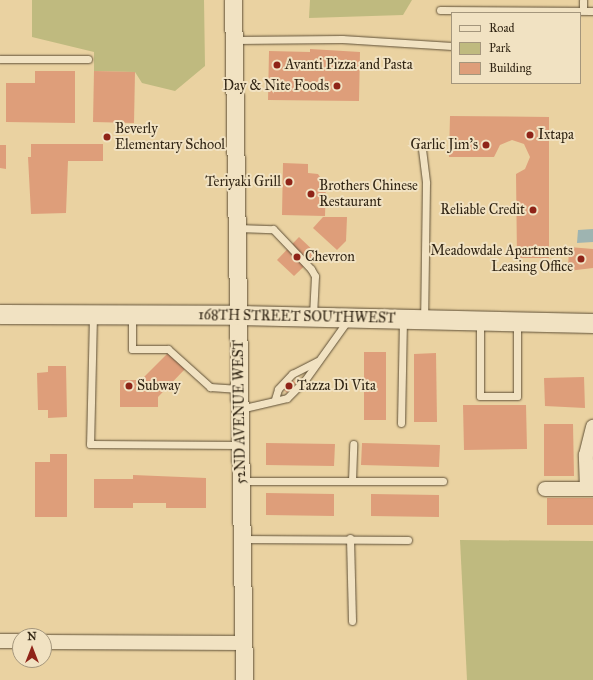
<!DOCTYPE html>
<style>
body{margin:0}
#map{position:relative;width:593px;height:680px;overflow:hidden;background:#ead2a1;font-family:"IM FELL Great Primer",serif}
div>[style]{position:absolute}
.green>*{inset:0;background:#bfba7f}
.water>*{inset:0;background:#9eb4b1}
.building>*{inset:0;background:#de9e7a}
.roads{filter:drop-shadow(0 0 1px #5f5037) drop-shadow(0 0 1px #5f5037)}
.service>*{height:7px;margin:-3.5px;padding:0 3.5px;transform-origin:3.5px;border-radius:3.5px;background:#f1e2c2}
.minor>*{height:14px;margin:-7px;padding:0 7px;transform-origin:7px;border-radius:7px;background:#f1e2c2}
.tertiary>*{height:17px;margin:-8.5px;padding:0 8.5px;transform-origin:8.5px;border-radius:8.5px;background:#f1e2c2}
.secondary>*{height:19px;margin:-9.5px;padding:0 9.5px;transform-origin:9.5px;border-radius:9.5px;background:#f1e2c2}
.dots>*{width:11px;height:11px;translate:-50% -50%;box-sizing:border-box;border:2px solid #f1e2c2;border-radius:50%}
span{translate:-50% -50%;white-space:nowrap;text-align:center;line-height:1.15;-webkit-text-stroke:4px #f1e2c2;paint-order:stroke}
.poi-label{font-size:14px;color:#312514}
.left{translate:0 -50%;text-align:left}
.right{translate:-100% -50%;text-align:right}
.street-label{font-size:14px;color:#312514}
.legend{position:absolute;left:451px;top:12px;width:130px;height:72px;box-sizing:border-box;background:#f1e2c2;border:1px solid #a4967c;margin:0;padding:5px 7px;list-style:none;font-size:12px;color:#312514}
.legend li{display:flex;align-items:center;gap:8px;height:20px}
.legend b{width:20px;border:1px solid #a4967c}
.north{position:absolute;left:12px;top:628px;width:40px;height:40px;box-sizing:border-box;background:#f1e2c2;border:1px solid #a4967c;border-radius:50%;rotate:0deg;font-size:11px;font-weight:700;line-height:16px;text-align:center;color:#312514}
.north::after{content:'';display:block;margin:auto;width:14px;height:18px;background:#8f2418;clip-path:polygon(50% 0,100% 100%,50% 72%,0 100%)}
</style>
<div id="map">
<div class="green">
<div style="clip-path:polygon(32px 0,204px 0,205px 66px,175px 91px,142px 83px,135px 72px,94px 71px,94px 52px,32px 37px)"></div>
<div style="clip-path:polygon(310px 0,412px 0,403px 15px,309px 18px)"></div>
<div style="clip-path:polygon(460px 540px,593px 541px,593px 680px,467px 680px)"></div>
</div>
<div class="water">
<div style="clip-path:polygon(593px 229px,593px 242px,577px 243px,578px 230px)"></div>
</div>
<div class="building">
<div style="clip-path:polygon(310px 49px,360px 52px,359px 101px,268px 100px,269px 51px,310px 52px)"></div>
<div style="clip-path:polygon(35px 71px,75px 71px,75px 123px,6px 122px,6px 83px,35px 83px)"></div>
<div style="clip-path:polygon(94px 71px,135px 72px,134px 123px,93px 122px)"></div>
<div style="clip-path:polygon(450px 116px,549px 117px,549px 258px,517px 258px,516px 174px,525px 169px,530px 157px,524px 144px,512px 140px,500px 145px,494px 157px,449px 157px)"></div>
<div style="clip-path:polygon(31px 144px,103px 144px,103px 161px,68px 161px,66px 213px,31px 214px,28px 157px,31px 157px)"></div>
<div style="clip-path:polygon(0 145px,6px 145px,6px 169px,0 168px)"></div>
<div style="clip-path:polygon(283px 163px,308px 164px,308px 173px,318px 174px,322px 180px,326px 181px,325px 216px,282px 215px)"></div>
<div style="clip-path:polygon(323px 217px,347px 217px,346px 241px,337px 250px,313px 228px)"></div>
<div style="clip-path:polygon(299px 237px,317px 254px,294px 276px,277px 260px)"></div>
<div style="clip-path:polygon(569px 247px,593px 249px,593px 268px,568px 271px)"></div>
<div style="clip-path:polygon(364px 352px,386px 352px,386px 420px,364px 420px)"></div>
<div style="clip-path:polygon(168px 353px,185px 369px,158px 397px,158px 407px,120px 407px,120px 380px,141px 380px)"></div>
<div style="clip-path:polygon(436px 353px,437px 422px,414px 422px,414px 354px)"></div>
<div style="clip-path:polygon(48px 366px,66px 366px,67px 417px,48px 418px,48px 410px,38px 410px,37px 373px,48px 372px)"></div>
<div style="clip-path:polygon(584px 377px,585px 408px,545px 406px,544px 378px)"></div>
<div style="clip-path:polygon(291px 379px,296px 383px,287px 393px,282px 388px)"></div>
<div style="clip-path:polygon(463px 405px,526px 405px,527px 449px,464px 450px)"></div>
<div style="clip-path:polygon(544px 424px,573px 424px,574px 476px,544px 476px)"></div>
<div style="clip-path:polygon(266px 443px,335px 444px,334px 466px,266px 465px)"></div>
<div style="clip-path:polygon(362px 443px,440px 445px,439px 467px,361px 465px)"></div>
<div style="clip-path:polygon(50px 454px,67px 454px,67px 517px,35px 517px,35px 462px,50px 462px)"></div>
<div style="clip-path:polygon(133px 475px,206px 478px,206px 508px,166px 508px,166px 503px,133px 503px,133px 508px,94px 508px,94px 479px,133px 479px)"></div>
<div style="clip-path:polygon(266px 493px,334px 494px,334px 516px,266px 515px)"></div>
<div style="clip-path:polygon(371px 494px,439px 495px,439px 517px,371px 516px)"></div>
<div style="clip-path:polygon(547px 498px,593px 498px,593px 525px,547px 525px)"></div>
</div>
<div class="roads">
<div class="service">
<div style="left:440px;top:10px;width:153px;rotate:0.4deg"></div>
<div style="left:583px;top:10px;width:10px;rotate:-90deg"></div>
<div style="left:234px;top:40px;width:108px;rotate:-0.5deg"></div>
<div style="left:342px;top:39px;width:110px;rotate:3.6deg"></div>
<div style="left:0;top:59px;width:88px"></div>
<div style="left:422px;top:149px;width:34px;rotate:83deg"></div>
<div style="left:426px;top:183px;width:136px;rotate:90.8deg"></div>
<div style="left:237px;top:228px;width:36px;rotate:2deg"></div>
<div style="left:273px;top:229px;width:55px;rotate:46.5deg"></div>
<div style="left:311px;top:269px;width:8px;rotate:60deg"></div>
<div style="left:315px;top:276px;width:40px;rotate:92.9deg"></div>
<div style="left:93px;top:315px;width:129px;rotate:91.3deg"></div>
<div style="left:90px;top:444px;width:151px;rotate:0.4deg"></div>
<div style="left:132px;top:315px;width:34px;rotate:90deg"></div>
<div style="left:132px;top:349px;width:36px"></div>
<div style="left:168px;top:349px;width:57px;rotate:42.1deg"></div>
<div style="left:210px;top:387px;width:29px;rotate:4deg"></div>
<div style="left:480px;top:321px;width:75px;rotate:90deg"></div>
<div style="left:480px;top:396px;width:37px"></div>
<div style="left:517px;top:396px;width:75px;rotate:-90deg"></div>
<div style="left:275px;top:399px;width:10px;rotate:-73deg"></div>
<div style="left:278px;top:389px;width:21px;rotate:-47deg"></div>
<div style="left:292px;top:374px;width:29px;rotate:-27deg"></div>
<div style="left:240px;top:409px;width:48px;rotate:-13.2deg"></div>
<div style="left:287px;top:398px;width:25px;rotate:-45deg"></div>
<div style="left:305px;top:380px;width:74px;rotate:-54.4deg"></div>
<div style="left:401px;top:423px;width:104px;rotate:-88.9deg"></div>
<div style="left:241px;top:481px;width:202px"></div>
<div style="left:352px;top:481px;width:37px;rotate:-88deg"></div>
<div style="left:350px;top:538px;width:83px;rotate:88.6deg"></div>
<div style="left:242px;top:539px;width:166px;rotate:0.3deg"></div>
</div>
<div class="minor">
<div style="left:545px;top:489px;width:48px"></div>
<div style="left:587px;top:489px;width:34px;rotate:-92deg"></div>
<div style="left:586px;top:455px;width:29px;rotate:-76deg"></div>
<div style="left:0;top:641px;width:20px"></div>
<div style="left:44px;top:642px;width:201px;rotate:0.3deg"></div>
</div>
<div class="tertiary">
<div style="left:233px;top:0;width:680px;rotate:89.07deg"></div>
</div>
<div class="secondary">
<div style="left:0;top:314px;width:238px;rotate:0.2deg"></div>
<div style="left:238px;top:315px;width:355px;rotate:1.3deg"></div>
</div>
</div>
<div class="dots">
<div style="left:277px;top:65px;background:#8f2418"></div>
<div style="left:337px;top:86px;background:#8f2418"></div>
<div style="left:530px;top:135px;background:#8f2418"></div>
<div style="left:107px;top:137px;background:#8f2418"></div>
<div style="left:486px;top:145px;background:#8f2418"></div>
<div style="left:289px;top:182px;background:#8f2418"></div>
<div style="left:311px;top:194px;background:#8f2418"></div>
<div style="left:533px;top:210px;background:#8f2418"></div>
<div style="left:297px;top:257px;background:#8f2418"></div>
<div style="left:581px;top:259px;background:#8f2418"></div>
<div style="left:129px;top:386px;background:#8f2418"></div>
<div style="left:289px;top:386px;background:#8f2418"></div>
</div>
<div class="poi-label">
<span class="left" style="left:285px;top:65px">Avanti Pizza and Pasta</span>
<span class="right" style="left:329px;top:86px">Day &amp; Nite Foods</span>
<span class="left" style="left:115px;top:137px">Beverly<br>Elementary School</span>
<span class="left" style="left:538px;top:135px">Ixtapa</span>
<span class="right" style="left:478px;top:145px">Garlic Jim's</span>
<span class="right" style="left:281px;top:182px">Teriyaki Grill</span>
<span class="left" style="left:319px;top:194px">Brothers Chinese<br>Restaurant</span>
<span class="right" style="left:525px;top:210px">Reliable Credit</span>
<span class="right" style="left:573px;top:259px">Meadowdale Apartments<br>Leasing Office</span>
<span class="left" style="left:305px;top:257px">Chevron</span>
<span class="left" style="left:137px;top:386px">Subway</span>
<span class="left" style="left:297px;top:386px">Tazza Di Vita</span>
</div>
<div class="street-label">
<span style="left:297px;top:317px;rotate:1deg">168TH STREET SOUTHWEST</span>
<span style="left:240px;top:412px;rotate:-91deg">52ND AVENUE WEST</span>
</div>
<ul class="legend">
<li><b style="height:5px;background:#f1e2c2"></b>Road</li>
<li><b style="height:11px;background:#bfba7f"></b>Park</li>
<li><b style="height:11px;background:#de9e7a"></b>Building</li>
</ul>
<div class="north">N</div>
</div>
